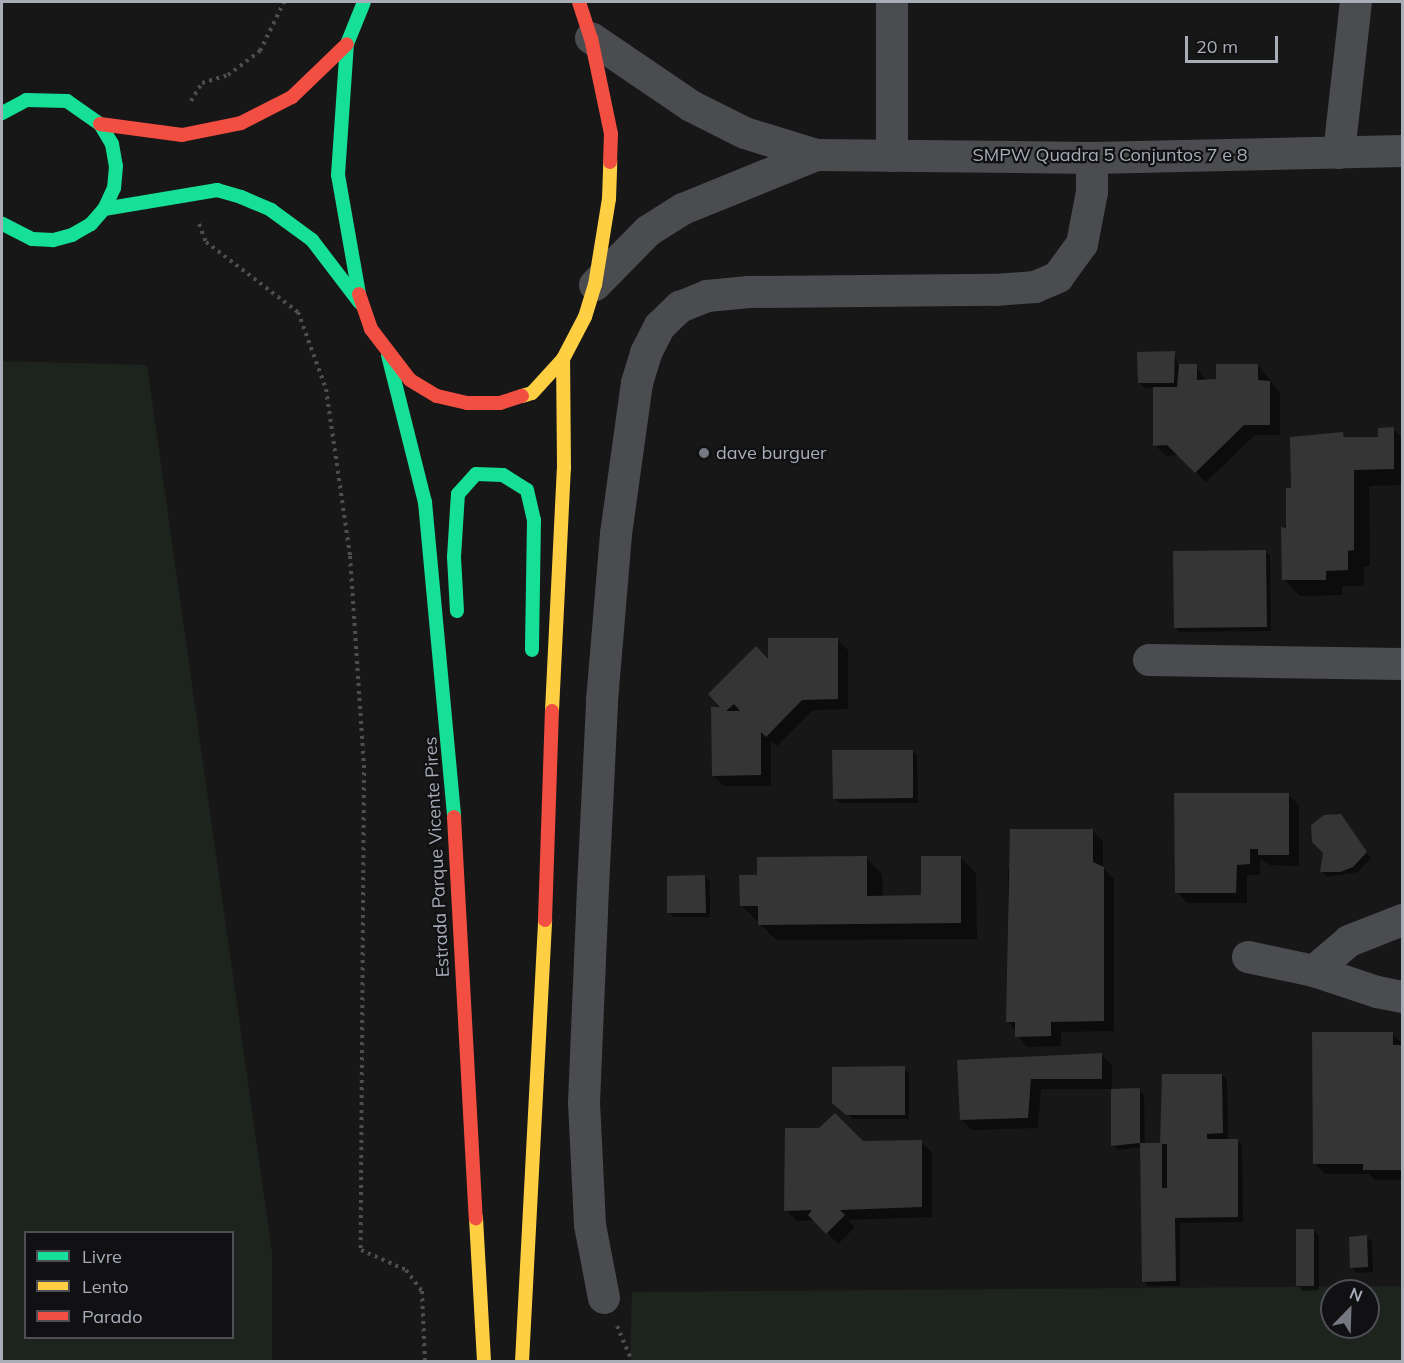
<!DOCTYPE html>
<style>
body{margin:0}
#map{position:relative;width:1404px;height:1363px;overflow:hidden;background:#171717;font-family:Mulish,sans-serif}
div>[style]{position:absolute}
.green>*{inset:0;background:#1d241e}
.shadow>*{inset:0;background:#0007}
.building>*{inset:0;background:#353536}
.path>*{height:4px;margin-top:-2px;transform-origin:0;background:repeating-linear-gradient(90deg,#4d4e52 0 3px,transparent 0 7.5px)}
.street>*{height:32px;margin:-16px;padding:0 16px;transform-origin:16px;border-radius:16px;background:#4b4c50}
.fast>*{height:14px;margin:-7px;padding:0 7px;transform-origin:7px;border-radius:7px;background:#16e098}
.slow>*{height:14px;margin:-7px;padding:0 7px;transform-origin:7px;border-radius:7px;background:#ffcf43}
.jam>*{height:14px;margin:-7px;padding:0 7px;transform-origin:7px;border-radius:7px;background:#f24e42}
.dots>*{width:16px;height:16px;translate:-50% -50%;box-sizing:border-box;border:3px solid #111113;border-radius:50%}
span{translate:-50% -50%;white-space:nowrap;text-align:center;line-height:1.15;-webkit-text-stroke:4.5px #111113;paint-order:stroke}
.street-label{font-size:18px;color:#a8adb8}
.poi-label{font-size:18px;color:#a8adb8}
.left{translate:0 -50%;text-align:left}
.frame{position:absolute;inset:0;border:3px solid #a8adb8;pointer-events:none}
.legend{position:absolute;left:24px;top:1231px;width:210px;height:108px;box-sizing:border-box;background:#111113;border:2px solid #4d4f55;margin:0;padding:8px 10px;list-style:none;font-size:18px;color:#a8adb8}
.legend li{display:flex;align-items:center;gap:12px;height:30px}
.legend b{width:30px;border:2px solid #4d4f55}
.north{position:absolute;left:1320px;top:1279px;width:60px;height:60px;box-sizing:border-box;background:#111113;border:2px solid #4d4f55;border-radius:50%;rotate:23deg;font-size:16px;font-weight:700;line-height:24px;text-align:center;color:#a8adb8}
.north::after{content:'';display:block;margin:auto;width:21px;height:27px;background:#757880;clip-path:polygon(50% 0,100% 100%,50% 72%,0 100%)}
.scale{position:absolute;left:1185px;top:36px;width:93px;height:27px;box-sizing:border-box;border:3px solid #a8adb8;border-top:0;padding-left:8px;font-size:18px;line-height:21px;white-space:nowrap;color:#a8adb8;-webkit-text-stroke:4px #111113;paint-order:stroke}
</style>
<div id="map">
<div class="green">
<div style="clip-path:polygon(evenodd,2px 361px,147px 365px,272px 1253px,272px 1361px,2px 1361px,2px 361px,26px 1232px,232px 1232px,232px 1338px,26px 1338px,26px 1232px)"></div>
<div style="clip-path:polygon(evenodd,1402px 1286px,1402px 1361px,630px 1361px,632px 1292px,1402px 1286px,1332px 1291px,1368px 1291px,1368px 1327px,1332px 1327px,1332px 1291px)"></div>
</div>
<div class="shadow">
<div style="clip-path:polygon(1174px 353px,1179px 366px,1196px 366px,1207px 381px,1258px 365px,1280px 393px,1280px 435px,1255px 435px,1206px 482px,1179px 455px,1166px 456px,1155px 445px,1154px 388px,1144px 388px,1139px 383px)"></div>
<div style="clip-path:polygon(1393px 429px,1402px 438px,1402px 485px,1369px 486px,1370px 566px,1364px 567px,1364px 586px,1342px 586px,1342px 595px,1300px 596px,1284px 579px,1287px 490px,1293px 490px,1343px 434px,1348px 439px,1379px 438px)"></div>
<div style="clip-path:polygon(1265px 551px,1270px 556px,1271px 631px,1180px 632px,1175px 627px)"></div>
<div style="clip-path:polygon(837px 639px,848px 650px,848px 709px,813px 710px,777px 746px,771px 740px,771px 786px,724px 786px,713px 775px,724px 709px,770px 661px)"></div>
<div style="clip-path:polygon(912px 751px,917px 756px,918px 803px,839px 803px,834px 798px)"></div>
<div style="clip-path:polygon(1288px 794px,1299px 805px,1299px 866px,1270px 865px,1260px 859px,1260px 875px,1247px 875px,1247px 903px,1187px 903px,1177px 892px)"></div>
<div style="clip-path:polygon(1345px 821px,1371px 858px,1358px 872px,1327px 877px,1322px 872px)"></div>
<div style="clip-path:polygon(1093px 831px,1103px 841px,1103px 868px,1114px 879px,1114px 1031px,1061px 1032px,1061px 1046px,1027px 1047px,1008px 1021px,1008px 869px)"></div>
<div style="clip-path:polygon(960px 857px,976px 873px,977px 939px,776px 940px,742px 906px,759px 876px,866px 858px,882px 874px,883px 897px,923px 896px)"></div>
<div style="clip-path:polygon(705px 877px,710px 882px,710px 917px,674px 917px,669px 912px)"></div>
<div style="clip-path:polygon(1392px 1033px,1402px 1044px,1402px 1180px,1375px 1180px,1369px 1174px,1325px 1174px,1315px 1164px)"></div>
<div style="clip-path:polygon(1101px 1055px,1112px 1065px,1112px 1089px,1041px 1089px,1038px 1128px,972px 1130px,961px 1119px,958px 1061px)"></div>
<div style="clip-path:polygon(904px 1068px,909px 1073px,909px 1119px,853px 1119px,839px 1108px)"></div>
<div style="clip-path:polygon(1222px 1075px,1227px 1080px,1228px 1141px,1237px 1140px,1242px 1145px,1243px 1222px,1180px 1223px,1180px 1286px,1148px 1286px,1143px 1281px,1142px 1147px,1118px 1150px,1113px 1145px,1139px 1090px,1144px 1095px,1145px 1144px,1162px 1144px)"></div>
<div style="clip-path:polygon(921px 1142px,932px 1152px,932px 1217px,848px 1220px,855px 1227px,838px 1244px,815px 1220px,797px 1221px,786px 1210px,863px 1143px)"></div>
<div style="clip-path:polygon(1314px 1231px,1319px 1236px,1319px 1290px,1303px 1291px,1298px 1286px)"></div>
<div style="clip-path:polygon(1367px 1237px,1372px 1242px,1373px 1272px,1357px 1273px,1352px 1268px)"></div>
</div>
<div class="building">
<div style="clip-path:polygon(1175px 351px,1174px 383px,1138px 383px,1137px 352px)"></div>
<div style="clip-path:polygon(1179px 364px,1197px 364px,1197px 380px,1216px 379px,1216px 364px,1258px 364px,1258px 380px,1270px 381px,1270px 425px,1244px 425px,1195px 473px,1167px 445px,1153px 446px,1153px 387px,1177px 387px)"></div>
<div style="clip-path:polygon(1394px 427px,1394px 469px,1354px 470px,1354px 550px,1348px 551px,1348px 570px,1326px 571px,1326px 580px,1282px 580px,1281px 527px,1286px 528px,1286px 488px,1291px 488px,1290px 437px,1343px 432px,1344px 437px,1378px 437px,1378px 428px)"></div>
<div style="clip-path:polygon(1266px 550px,1267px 627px,1174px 628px,1173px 551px)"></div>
<div style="clip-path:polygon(evenodd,768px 638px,838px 638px,838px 699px,802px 700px,766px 737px,761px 732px,761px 775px,712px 776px,711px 707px,720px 707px,708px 694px,756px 646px,768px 659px,768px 638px,734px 704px,740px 711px,726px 711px,734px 704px)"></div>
<div style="clip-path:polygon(832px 750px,913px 750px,913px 798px,833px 799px)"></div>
<div style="clip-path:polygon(1174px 793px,1289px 793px,1289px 855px,1258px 855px,1258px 849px,1250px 849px,1250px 864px,1237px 865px,1236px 893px,1175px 893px)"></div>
<div style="clip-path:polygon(1341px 814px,1367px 852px,1353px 867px,1340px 872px,1320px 872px,1323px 853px,1312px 842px,1311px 825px,1324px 815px)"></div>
<div style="clip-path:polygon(1010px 829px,1093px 829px,1093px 862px,1104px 867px,1104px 1021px,1051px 1022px,1051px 1036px,1015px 1037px,1015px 1022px,1006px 1022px)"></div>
<div style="clip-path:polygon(867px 856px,867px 896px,921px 895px,921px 856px,961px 856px,961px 923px,758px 925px,758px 906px,740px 906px,739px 875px,757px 875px,757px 857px)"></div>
<div style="clip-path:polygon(705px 875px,706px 913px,667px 913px,667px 876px)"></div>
<div style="clip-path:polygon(1312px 1032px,1393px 1032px,1393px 1045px,1402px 1045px,1402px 1170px,1363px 1170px,1363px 1164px,1313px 1164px)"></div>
<div style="clip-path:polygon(1102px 1053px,1102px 1079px,1031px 1079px,1028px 1118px,960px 1120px,957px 1060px)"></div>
<div style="clip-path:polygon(905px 1066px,905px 1115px,846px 1115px,832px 1103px,832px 1067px)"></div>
<div style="clip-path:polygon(evenodd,1162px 1074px,1222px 1074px,1223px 1133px,1207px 1134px,1207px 1139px,1238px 1139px,1238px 1217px,1175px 1218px,1176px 1281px,1142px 1282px,1140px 1143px,1160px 1143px,1162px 1074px,1162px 1144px,1167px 1144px,1167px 1188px,1162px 1188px,1162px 1144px)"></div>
<div style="clip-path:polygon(1140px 1088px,1140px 1143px,1111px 1146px,1111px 1089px)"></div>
<div style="clip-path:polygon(835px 1113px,863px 1141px,922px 1140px,922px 1207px,840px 1210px,845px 1215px,826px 1234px,808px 1215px,812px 1210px,784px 1211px,785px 1128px,819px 1128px)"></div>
<div style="clip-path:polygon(1296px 1229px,1314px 1229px,1314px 1286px,1296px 1286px)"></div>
<div style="clip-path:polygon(1367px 1235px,1368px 1267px,1350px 1268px,1349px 1237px)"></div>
</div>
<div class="path">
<div style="left:191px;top:101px;width:21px;rotate:-59deg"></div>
<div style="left:202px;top:83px;width:27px;rotate:-17deg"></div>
<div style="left:228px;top:75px;width:40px;rotate:-37deg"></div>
<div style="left:260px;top:51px;width:55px;rotate:-63.9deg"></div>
<div style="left:199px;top:224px;width:19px;rotate:69deg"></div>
<div style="left:206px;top:242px;width:116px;rotate:37.3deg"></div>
<div style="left:298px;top:312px;width:82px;rotate:70deg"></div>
<div style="left:326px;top:389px;width:169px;rotate:81.8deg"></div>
<div style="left:350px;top:556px;width:209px;rotate:86.2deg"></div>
<div style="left:364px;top:765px;width:485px;rotate:90.4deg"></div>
<div style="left:361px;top:1250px;width:49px;rotate:24deg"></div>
<div style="left:406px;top:1270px;width:26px;rotate:53deg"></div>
<div style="left:422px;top:1291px;width:71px;rotate:87.6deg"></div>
<div style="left:617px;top:1326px;width:39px;rotate:67deg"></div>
</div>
<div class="street">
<div style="left:591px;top:38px;width:121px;rotate:34.2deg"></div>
<div style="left:691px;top:106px;width:60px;rotate:26.6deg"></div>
<div style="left:745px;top:133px;width:74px;rotate:17.2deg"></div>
<div style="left:816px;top:155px;width:276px;rotate:0.6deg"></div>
<div style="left:1092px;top:158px;width:310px;rotate:-1.3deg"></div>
<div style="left:1339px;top:153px;width:152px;rotate:-83.6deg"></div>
<div style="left:892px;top:156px;width:154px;rotate:-90deg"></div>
<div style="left:595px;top:285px;width:76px;rotate:-45.5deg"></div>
<div style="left:648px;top:231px;width:41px;rotate:-32.2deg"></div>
<div style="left:683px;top:209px;width:144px;rotate:-22.1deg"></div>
<div style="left:1149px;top:660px;width:253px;rotate:0.9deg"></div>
<div style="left:1248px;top:957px;width:67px;rotate:12deg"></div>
<div style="left:1314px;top:971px;width:66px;rotate:18.4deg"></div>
<div style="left:1377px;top:992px;width:25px;rotate:11deg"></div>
<div style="left:1314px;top:971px;width:46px;rotate:-40.6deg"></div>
<div style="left:1349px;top:941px;width:57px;rotate:-21.6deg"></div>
<div style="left:604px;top:1298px;width:74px;rotate:-100.9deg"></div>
<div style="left:590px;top:1225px;width:122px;rotate:-92.8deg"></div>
<div style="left:584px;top:1103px;width:215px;rotate:-87.6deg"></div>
<div style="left:593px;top:888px;width:187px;rotate:-87.2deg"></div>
<div style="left:602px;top:701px;width:168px;rotate:-85.2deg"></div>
<div style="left:616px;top:534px;width:152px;rotate:-82.1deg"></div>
<div style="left:637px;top:383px;width:31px;rotate:-73deg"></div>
<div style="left:646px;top:353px;width:30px;rotate:-63deg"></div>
<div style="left:660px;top:326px;width:28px;rotate:-44deg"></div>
<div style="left:680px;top:307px;width:29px;rotate:-22deg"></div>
<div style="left:707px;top:296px;width:42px;rotate:-5.4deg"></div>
<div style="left:749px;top:292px;width:246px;rotate:-0.5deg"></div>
<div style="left:995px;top:290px;width:40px;rotate:-4.3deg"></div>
<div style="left:1035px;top:287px;width:25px;rotate:-23deg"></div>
<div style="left:1058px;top:277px;width:41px;rotate:-54deg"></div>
<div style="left:1082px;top:244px;width:53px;rotate:-79.1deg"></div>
<div style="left:1092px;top:192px;width:34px;rotate:-90deg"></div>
</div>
<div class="fast">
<div style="left:2px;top:113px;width:27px;rotate:-28deg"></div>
<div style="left:26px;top:100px;width:41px;rotate:1.4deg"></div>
<div style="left:67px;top:101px;width:40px;rotate:34.9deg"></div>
<div style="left:100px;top:124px;width:23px;rotate:59deg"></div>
<div style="left:112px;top:144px;width:22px;rotate:80deg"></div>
<div style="left:116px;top:166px;width:22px;rotate:95deg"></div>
<div style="left:114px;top:188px;width:23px;rotate:115deg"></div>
<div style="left:104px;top:209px;width:20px;rotate:131deg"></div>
<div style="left:91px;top:224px;width:22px;rotate:150deg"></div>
<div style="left:72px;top:235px;width:20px;rotate:165deg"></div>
<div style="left:53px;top:240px;width:21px;rotate:-177deg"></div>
<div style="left:32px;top:239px;width:34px;rotate:-153deg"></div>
<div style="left:104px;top:209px;width:115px;rotate:-9.5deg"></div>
<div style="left:217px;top:190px;width:25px;rotate:16deg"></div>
<div style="left:241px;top:197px;width:33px;rotate:23deg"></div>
<div style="left:271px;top:210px;width:51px;rotate:36.2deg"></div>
<div style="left:312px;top:240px;width:79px;rotate:52.7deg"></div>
<div style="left:359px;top:294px;width:121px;rotate:-100deg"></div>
<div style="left:338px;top:175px;width:131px;rotate:-86.1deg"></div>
<div style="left:347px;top:44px;width:45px;rotate:-68deg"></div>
<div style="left:388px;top:355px;width:152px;rotate:75.9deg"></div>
<div style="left:425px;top:502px;width:316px;rotate:84.7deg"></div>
<div style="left:457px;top:611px;width:54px;rotate:-93.2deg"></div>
<div style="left:454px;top:557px;width:63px;rotate:-86.4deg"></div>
<div style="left:458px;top:494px;width:27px;rotate:-48deg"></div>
<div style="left:476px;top:474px;width:27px;rotate:2deg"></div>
<div style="left:503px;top:475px;width:28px;rotate:32deg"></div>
<div style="left:527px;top:490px;width:31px;rotate:77deg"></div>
<div style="left:534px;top:520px;width:130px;rotate:90.9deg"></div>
</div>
<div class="slow">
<div style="left:522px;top:396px;width:10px;rotate:-17deg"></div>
<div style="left:532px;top:393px;width:46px;rotate:-47.6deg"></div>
<div style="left:563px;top:359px;width:47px;rotate:-62.4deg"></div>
<div style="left:585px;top:317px;width:34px;rotate:-73deg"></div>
<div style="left:595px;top:285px;width:87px;rotate:-80.8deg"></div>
<div style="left:609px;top:199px;width:37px;rotate:-88deg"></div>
<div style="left:552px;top:711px;width:243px;rotate:-87.2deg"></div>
<div style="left:564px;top:468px;width:109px;rotate:-90.5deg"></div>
<div style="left:476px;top:1218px;width:144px;rotate:86.8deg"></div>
<div style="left:522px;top:1362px;width:443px;rotate:-87deg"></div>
</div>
<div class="jam">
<div style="left:579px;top:2px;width:38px;rotate:72deg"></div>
<div style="left:591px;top:38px;width:98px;rotate:78.2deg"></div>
<div style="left:611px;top:134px;width:28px;rotate:92deg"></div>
<div style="left:100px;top:124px;width:83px;rotate:7.6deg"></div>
<div style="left:182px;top:135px;width:60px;rotate:-11.5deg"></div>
<div style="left:241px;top:123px;width:57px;rotate:-27deg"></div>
<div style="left:292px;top:97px;width:76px;rotate:-43.9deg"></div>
<div style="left:359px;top:294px;width:37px;rotate:71deg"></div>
<div style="left:371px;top:329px;width:64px;rotate:52.6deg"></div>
<div style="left:410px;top:380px;width:31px;rotate:31deg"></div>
<div style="left:437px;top:396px;width:31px;rotate:13deg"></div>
<div style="left:467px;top:403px;width:33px"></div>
<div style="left:500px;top:403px;width:23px;rotate:-18deg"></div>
<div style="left:454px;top:817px;width:402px;rotate:86.9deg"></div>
<div style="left:545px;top:920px;width:209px;rotate:-88.1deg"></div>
</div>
<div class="dots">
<div style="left:704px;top:453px;background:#757880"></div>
</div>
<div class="street-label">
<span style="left:1110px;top:155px">SMPW Quadra 5 Conjuntos 7 e 8</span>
<span style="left:437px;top:857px;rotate:-93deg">Estrada Parque Vicente Pires</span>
</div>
<div class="poi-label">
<span class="left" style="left:716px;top:453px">dave burguer</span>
</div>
<div class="frame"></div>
<ul class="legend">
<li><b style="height:8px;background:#16e098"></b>Livre</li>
<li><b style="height:8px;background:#ffcf43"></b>Lento</li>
<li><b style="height:8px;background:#f24e42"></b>Parado</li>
</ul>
<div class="north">N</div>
<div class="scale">20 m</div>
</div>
